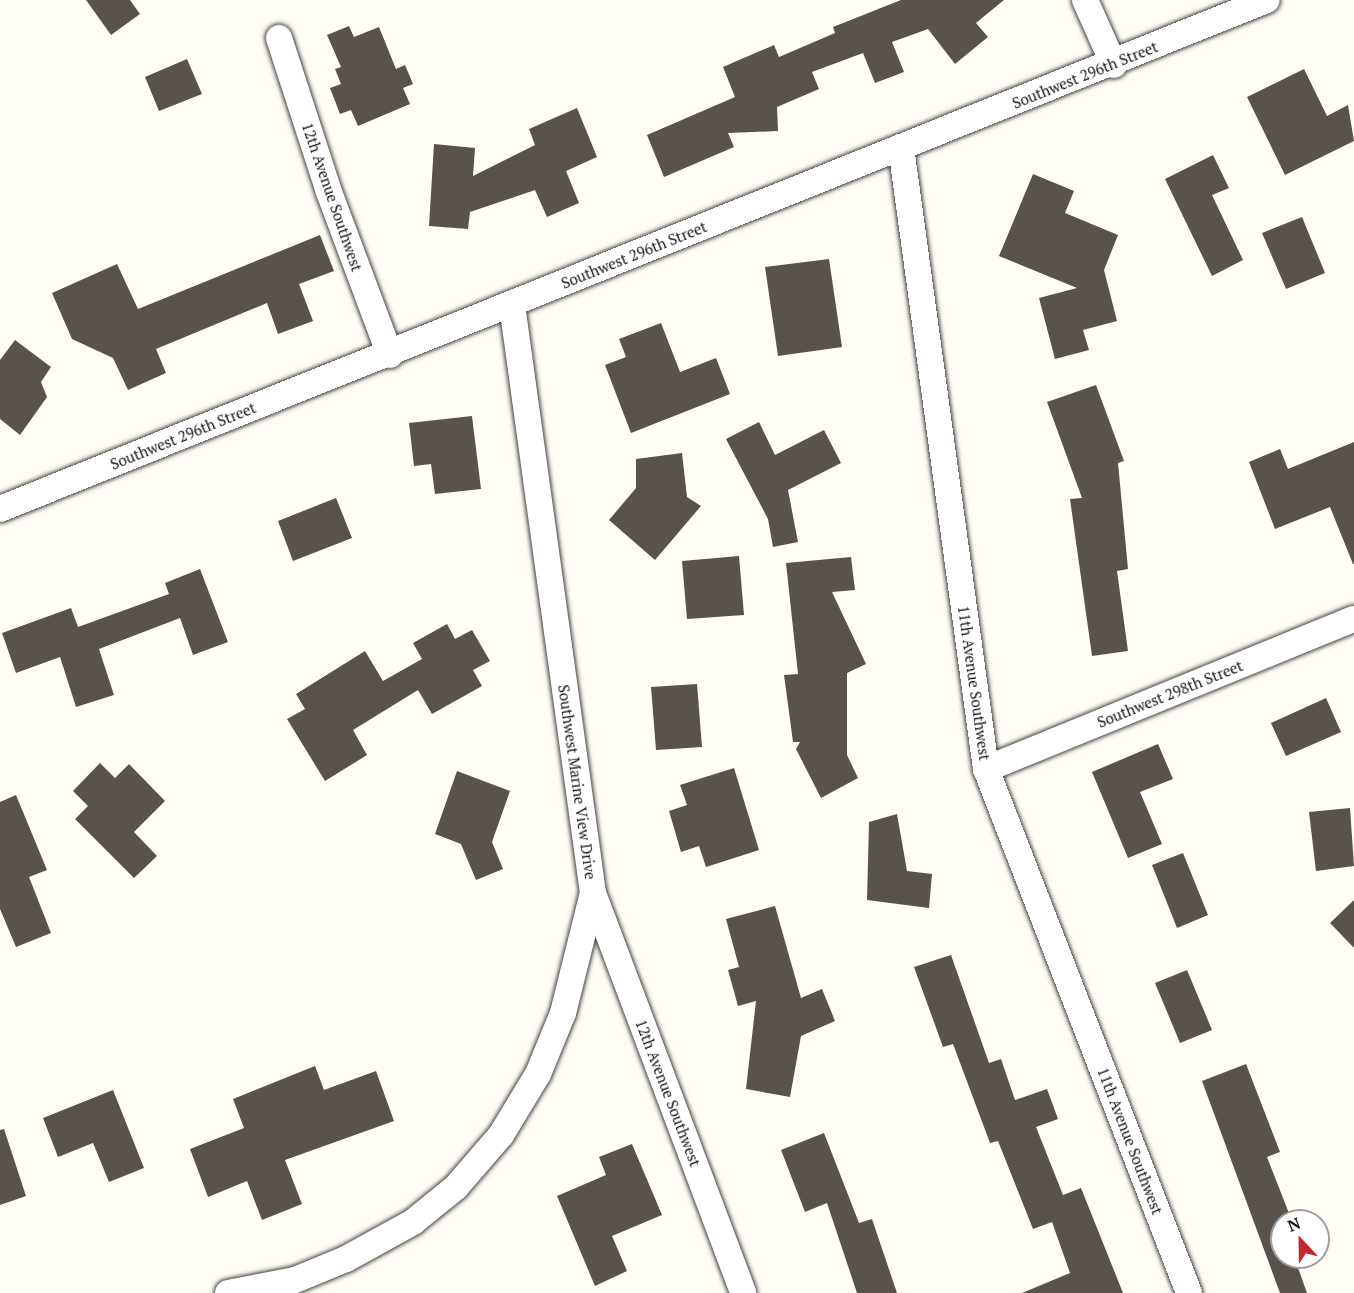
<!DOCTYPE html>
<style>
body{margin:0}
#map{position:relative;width:1354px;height:1293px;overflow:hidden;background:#fffdf5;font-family:"PT Serif",serif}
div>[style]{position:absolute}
.building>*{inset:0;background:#5a524d}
.roads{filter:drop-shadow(0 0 2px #444) drop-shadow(0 0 2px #444)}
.minor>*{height:26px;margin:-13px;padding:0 13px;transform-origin:13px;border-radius:13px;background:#fff}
span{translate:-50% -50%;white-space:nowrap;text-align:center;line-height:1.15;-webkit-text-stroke:6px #fff;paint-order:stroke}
.street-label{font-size:15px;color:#111}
.north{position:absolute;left:1270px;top:1209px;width:60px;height:60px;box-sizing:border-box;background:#fff;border:2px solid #a0a0a0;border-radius:50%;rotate:338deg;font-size:16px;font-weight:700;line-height:24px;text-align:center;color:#111}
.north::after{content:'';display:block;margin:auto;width:21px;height:27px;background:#c4262e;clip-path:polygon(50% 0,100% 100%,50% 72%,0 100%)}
</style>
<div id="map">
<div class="building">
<div style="clip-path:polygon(86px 0,130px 0,140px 14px,111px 35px)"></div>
<div style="clip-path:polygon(901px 0,1004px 0,976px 23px,988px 37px,955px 64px,928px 29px,892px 42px,904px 72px,875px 83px,863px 53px,812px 72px,819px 89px,777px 107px,778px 131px,728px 133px,734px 147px,664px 177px,647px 135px,735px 97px,723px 67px,774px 45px,779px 57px,835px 33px,833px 27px)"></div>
<div style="clip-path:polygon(349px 26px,354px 37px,379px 27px,396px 69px,405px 65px,413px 84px,403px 88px,410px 104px,358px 126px,351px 110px,340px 114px,330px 88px,341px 84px,335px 69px,341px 67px,327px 35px)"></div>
<div style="clip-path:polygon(187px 59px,202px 94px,159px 111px,145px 77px)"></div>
<div style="clip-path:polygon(1304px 69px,1327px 116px,1348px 105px,1354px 141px,1285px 175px,1247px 97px)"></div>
<div style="clip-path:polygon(577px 108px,597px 157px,566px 171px,579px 203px,547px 217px,535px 190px,470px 212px,468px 229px,429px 226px,434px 144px,475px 148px,473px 176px,535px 145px,529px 129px)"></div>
<div style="clip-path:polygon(1213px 155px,1229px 188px,1212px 195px,1243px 260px,1212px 276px,1165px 179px)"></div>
<div style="clip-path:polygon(1033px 174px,1074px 191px,1065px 213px,1118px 235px,1104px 270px,1117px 321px,1083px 330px,1089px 350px,1055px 359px,1039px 298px,1077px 288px,999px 256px)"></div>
<div style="clip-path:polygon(1302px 217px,1325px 273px,1286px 289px,1262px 233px)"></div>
<div style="clip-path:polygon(320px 235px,334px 271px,299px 284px,313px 321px,278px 334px,267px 303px,156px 349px,166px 373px,128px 390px,113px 358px,72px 339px,52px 293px,117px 264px,138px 309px)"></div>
<div style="clip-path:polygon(829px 259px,842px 347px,778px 356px,765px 267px)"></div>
<div style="clip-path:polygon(661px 323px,680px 372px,716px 358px,730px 394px,631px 433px,605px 365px,626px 357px,619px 339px)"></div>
<div style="clip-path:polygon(15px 340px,51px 367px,41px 382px,47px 397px,20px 435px,0 419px,0 360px)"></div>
<div style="clip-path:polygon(1096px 385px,1124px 461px,1118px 463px,1128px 569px,1117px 571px,1128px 651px,1092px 656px,1070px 499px,1082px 498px,1047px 402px)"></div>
<div style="clip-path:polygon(472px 416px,481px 489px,435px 494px,431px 464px,414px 466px,409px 423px)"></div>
<div style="clip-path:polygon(759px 422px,775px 455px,824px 430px,841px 463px,788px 490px,798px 542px,773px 547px,768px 519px,726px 439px)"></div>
<div style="clip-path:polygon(1354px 442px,1354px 564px,1353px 564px,1330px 507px,1275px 529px,1249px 462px,1280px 449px,1288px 469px)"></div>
<div style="clip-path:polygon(682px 453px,687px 497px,701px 506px,655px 560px,609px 520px,636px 488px,636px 459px)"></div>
<div style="clip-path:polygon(336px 498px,352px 538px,293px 561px,278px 521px)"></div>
<div style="clip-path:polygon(739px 556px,744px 615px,687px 619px,682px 561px)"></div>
<div style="clip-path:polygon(851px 557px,855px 590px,832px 592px,866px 664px,847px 673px,847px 755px,858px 778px,821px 798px,796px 749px,800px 742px,793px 742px,784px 675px,798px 674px,786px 563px)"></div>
<div style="clip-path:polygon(200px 569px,228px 642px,193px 655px,180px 618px,99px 649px,114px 695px,76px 707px,60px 657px,16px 673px,2px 633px,71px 608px,78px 627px,169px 594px,165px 583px)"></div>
<div style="clip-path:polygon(447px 624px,455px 639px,472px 630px,490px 661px,473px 670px,482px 686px,432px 714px,418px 690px,353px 730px,367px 755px,325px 781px,287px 719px,305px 709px,296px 694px,365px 651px,383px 681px,422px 659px,413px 643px)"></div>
<div style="clip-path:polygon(697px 684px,702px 747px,656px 750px,651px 687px)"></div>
<div style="clip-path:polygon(1326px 698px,1341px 732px,1286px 756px,1271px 723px)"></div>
<div style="clip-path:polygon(1158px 744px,1173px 779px,1140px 792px,1162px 844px,1128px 858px,1092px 772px)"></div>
<div style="clip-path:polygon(100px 763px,115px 778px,129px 764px,165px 801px,134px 832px,157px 856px,134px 878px,75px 819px,88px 806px,73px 791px)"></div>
<div style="clip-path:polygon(734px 768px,759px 850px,706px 867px,699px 846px,681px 852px,669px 811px,687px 805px,680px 785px)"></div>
<div style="clip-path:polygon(457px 771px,510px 791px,492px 842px,503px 869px,476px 880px,461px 844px,435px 834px)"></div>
<div style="clip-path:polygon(16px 795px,47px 870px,29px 877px,51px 933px,16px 947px,0 909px,0 802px)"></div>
<div style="clip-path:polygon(1350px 808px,1354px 866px,1316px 871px,1309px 812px)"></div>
<div style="clip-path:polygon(897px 814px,907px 871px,932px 874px,929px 908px,867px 900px,869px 822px)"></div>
<div style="clip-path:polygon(1183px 853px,1208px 915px,1177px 928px,1152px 865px)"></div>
<div style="clip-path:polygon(1354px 900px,1354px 948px,1330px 923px)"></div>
<div style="clip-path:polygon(775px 906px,801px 998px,822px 989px,835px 1021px,801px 1036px,790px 1097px,746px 1089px,756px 1001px,738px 1006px,728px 970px,739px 967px,726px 919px)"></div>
<div style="clip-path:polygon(951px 955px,989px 1063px,1001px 1059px,1015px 1100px,1047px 1089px,1058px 1119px,1036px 1127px,1063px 1195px,1081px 1188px,1123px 1293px,1022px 1293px,1070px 1273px,1052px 1222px,1033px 1229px,998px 1141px,990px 1143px,953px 1044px,943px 1047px,914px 967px)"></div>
<div style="clip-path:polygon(1187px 970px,1212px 1030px,1180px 1043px,1155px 983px)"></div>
<div style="clip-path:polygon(1246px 1064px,1280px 1152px,1267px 1157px,1292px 1221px,1282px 1221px,1282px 1257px,1305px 1257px,1297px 1265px,1307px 1293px,1280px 1293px,1202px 1081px)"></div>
<div style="clip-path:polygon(315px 1066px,324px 1090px,376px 1071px,394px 1121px,285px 1160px,302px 1204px,262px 1220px,247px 1181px,208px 1197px,190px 1149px,244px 1128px,233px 1099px)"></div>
<div style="clip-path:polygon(113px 1090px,144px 1168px,109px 1182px,93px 1143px,58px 1157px,43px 1118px)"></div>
<div style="clip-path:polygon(4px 1129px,26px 1196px,0 1205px,0 1130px)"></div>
<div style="clip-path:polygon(824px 1133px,859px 1223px,872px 1219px,897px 1293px,857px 1293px,827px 1203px,805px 1212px,781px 1150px)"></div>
<div style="clip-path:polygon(632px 1144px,662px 1215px,612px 1236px,627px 1271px,595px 1286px,557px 1196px,606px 1175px,599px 1157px)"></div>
</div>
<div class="roads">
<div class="minor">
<div style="left:1085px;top:0;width:71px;rotate:66deg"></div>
<div style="left:279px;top:38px;width:162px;rotate:72deg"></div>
<div style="left:329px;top:192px;width:174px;rotate:69.5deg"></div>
<div style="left:901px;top:147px;width:628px;rotate:82.22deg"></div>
<div style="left:986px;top:769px;width:562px;rotate:68.82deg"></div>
<div style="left:0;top:509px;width:1365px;rotate:-21.89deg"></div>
<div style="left:986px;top:769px;width:397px;rotate:-22.2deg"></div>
<div style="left:593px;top:893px;width:427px;rotate:69.4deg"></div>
<div style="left:228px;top:1293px;width:68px;rotate:-11deg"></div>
<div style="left:295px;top:1280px;width:55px;rotate:-22.4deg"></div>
<div style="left:346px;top:1259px;width:77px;rotate:-28.9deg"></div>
<div style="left:413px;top:1222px;width:55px;rotate:-39.1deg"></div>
<div style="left:456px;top:1187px;width:69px;rotate:-49.1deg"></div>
<div style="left:501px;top:1135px;width:71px;rotate:-58.8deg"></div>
<div style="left:538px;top:1074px;width:66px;rotate:-67.7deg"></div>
<div style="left:563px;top:1013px;width:124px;rotate:-76deg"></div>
<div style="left:593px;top:893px;width:594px;rotate:-97.84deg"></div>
</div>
</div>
<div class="street-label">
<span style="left:1085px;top:75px;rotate:-22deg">Southwest 296th Street</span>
<span style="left:332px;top:197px;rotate:71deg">12th Avenue Southwest</span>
<span style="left:634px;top:255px;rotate:-22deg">Southwest 296th Street</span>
<span style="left:183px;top:436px;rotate:-22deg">Southwest 296th Street</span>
<span style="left:974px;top:683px;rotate:82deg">11th Avenue Southwest</span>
<span style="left:1170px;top:694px;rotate:-22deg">Southwest 298th Street</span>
<span style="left:577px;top:782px;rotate:82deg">Southwest Marine View Drive</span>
<span style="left:668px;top:1093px;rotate:69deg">12th Avenue Southwest</span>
<span style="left:1130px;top:1141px;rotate:69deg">11th Avenue Southwest</span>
</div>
<div class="north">N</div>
</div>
